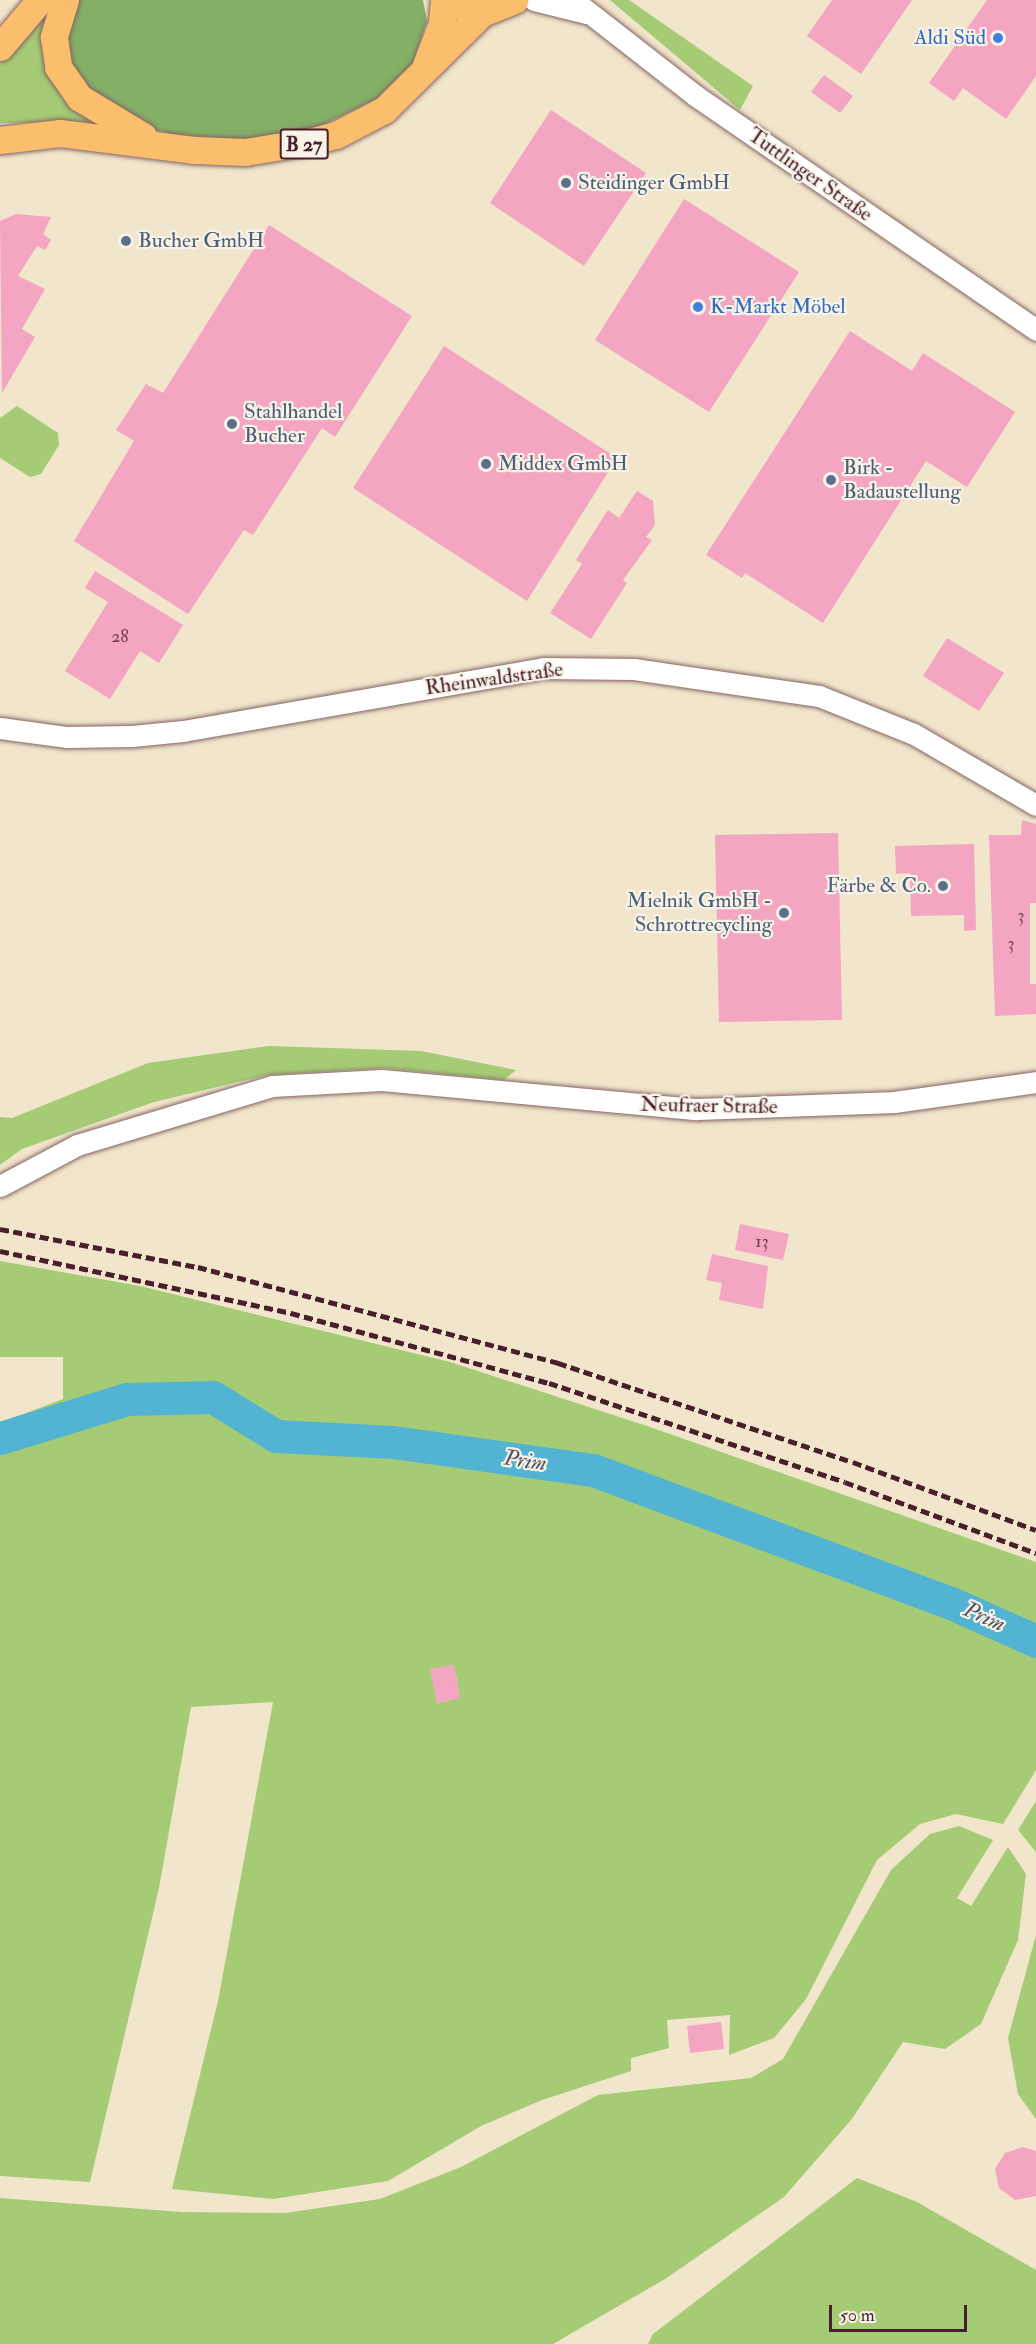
<!DOCTYPE html>
<meta charset="utf-8">
<style>
body{margin:0}
#map{position:relative;width:1036px;height:2344px;overflow:hidden;background:#f1e5cb;font-family:"IM FELL Double Pica",serif}
div>[style]{position:absolute}
.green>*{inset:0;background:#a5cb75}
.forest>*{inset:0;background:#84af66}
.river>*{height:33px;margin:-16.5px;padding:0 16.5px;transform-origin:16.5px;border-radius:16.5px;background:#53b3d2}
.building>*{inset:0;background:#f3a5c2}
.roads{filter:drop-shadow(0 0 2px #846463) drop-shadow(0 0 2px #846463)}
.minor>*{height:21px;margin:-10.5px;padding:0 10.5px;transform-origin:10.5px;border-radius:10.5px;background:#fff}
.major>*{height:27px;margin:-13.5px;padding:0 13.5px;transform-origin:13.5px;border-radius:13.5px;background:#fabe6d}
.rail>*{height:4.5px;margin-top:-2.25px;transform-origin:0;background:repeating-linear-gradient(90deg,#4a1f2b 0 9px,transparent 0 13.5px)}
.dots>*{width:16px;height:16px;translate:-50% -50%;box-sizing:border-box;border:3px solid #f7f3e8;border-radius:50%}
span{translate:-50% -50%;white-space:nowrap;text-align:center;line-height:1.15;-webkit-text-stroke:4.5px #f7f3e8;paint-order:stroke}
.number-label{font-size:18px;color:#744051}
.number-label span{-webkit-text-stroke-width:0}
.shield-label span{padding:2px 4px;background:#f7f3e8;border:2px solid;border-radius:4px;-webkit-text-stroke-width:0}
.shield-label{font-size:20px;color:#4a1f2b;font-weight:700}
.shop-label{font-size:21px;color:#366cbe}
.right{translate:-100% -50%;text-align:right}
.left{translate:0 -50%;text-align:left}
.street-label{font-size:21px;color:#4a1f2b}
.service-label{font-size:21px;color:#4e5e75}
.water-label{font-size:22px;color:#4d5365;font-style:italic}
.scale{position:absolute;left:829px;top:2305px;width:138px;height:27px;box-sizing:border-box;border:3px solid #4a1f2b;border-top:0;padding-left:8px;font-size:18px;line-height:21px;white-space:nowrap;color:#4a1f2b;-webkit-text-stroke:4px #f7f3e8;paint-order:stroke}
</style>
<div id="map">
<div class="green">
<div style="clip-path:polygon(610px 0,629px 0,753px 86px,740px 110px)"></div>
<div style="clip-path:polygon(47px 3px,42px 38px,98px 122px,0 123px,0 62px)"></div>
<div style="clip-path:polygon(17px 406px,58px 433px,59px 445px,41px 474px,30px 477px,0 458px,0 418px)"></div>
<div style="clip-path:polygon(269px 1046px,421px 1051px,516px 1070px,504px 1080px,384px 1068px,268px 1075px,154px 1102px,22px 1149px,0 1165px,0 1117px,12px 1118px,148px 1063px)"></div>
<div style="clip-path:polygon(evenodd,0 1261px,140px 1286px,450px 1362px,647px 1426px,1036px 1562px,1036px 1770px,1003px 1824px,956px 1814px,920px 1824px,877px 1860px,806px 1999px,774px 2038px,729px 2055px,730px 2015px,667px 2020px,669px 2048px,631px 2058px,631px 2071px,542px 2100px,481px 2126px,388px 2181px,273px 2199px,172px 2189px,218px 2001px,273px 1702px,191px 1707px,159px 1888px,90px 2182px,0 2176px,0 1423px,63px 1399px,63px 1357px,0 1357px,0 1261px,454px 1665px,460px 1698px,437px 1703px,431px 1669px,454px 1665px)"></div>
<div style="clip-path:polygon(1036px 1801px,1036px 1852px,1018px 1830px)"></div>
<div style="clip-path:polygon(959px 1826px,993px 1840px,957px 1898px,971px 1906px,1008px 1847px,1026px 1874px,1018px 1940px,981px 2024px,945px 2049px,903px 2042px,851px 2120px,784px 2197px,665px 2279px,553px 2344px,0 2344px,0 2198px,181px 2212px,285px 2213px,380px 2199px,461px 2167px,598px 2095px,751px 2078px,783px 2059px,891px 1870px,930px 1834px)"></div>
<div style="clip-path:polygon(1036px 1935px,1036px 2119px,1018px 2094px,1008px 2038px)"></div>
<div style="clip-path:polygon(857px 2178px,917px 2202px,1036px 2270px,1036px 2344px,648px 2344px,653px 2334px)"></div>
</div>
<div class="forest">
<div style="clip-path:polygon(76px 0,423px 0,427px 21px,413px 63px,379px 98px,312px 130px,246px 141px,170px 134px,145px 127px,97px 101px,69px 62px,66px 26px)"></div>
</div>
<div class="river">
<div style="left:0;top:1438px;width:133px;rotate:-17.1deg"></div>
<div style="left:127px;top:1399px;width:86px;rotate:-1.3deg"></div>
<div style="left:213px;top:1397px;width:74px;rotate:31.8deg"></div>
<div style="left:276px;top:1436px;width:117px;rotate:2.9deg"></div>
<div style="left:393px;top:1442px;width:202px;rotate:8deg"></div>
<div style="left:593px;top:1470px;width:382px;rotate:20.4deg"></div>
<div style="left:951px;top:1603px;width:93px;rotate:24.1deg"></div>
</div>
<div class="building">
<div style="clip-path:polygon(832px 0,912px 0,861px 74px,807px 36px)"></div>
<div style="clip-path:polygon(987px 0,1036px 0,1036px 76px,1006px 119px,963px 88px,954px 101px,929px 83px)"></div>
<div style="clip-path:polygon(824px 75px,853px 96px,840px 113px,811px 92px)"></div>
<div style="clip-path:polygon(551px 110px,646px 173px,584px 266px,490px 203px)"></div>
<div style="clip-path:polygon(684px 199px,799px 272px,709px 412px,595px 340px)"></div>
<div style="clip-path:polygon(16px 214px,51px 217px,43px 234px,51px 240px,45px 250px,37px 246px,18px 276px,45px 289px,22px 329px,35px 337px,2px 393px,0 221px)"></div>
<div style="clip-path:polygon(269px 225px,412px 316px,335px 437px,322px 428px,253px 535px,244px 530px,188px 614px,74px 541px,134px 441px,116px 430px,146px 384px,163px 393px)"></div>
<div style="clip-path:polygon(850px 331px,912px 371px,923px 353px,1015px 412px,967px 487px,926px 461px,823px 623px,745px 573px,742px 578px,706px 555px)"></div>
<div style="clip-path:polygon(444px 346px,617px 458px,527px 601px,353px 488px)"></div>
<div style="clip-path:polygon(637px 491px,653px 501px,655px 525px,646px 537px,652px 540px,623px 580px,627px 583px,591px 639px,550px 613px,582px 564px,576px 560px,608px 510px,619px 518px)"></div>
<div style="clip-path:polygon(95px 571px,183px 625px,159px 663px,140px 651px,110px 699px,65px 671px,108px 602px,85px 588px)"></div>
<div style="clip-path:polygon(947px 638px,1004px 673px,979px 711px,923px 676px)"></div>
<div style="clip-path:polygon(1022px 820px,1036px 824px,1036px 903px,1030px 903px,1030px 984px,1036px 984px,1036px 1014px,995px 1016px,989px 835px,1021px 835px)"></div>
<div style="clip-path:polygon(838px 833px,842px 1020px,719px 1022px,715px 835px)"></div>
<div style="clip-path:polygon(974px 844px,976px 930px,964px 931px,964px 915px,911px 916px,910px 873px,896px 874px,895px 846px)"></div>
<div style="clip-path:polygon(740px 1224px,789px 1234px,783px 1260px,735px 1250px)"></div>
<div style="clip-path:polygon(712px 1254px,768px 1266px,763px 1309px,719px 1300px,722px 1283px,706px 1280px)"></div>
<div style="clip-path:polygon(454px 1665px,460px 1698px,437px 1703px,430px 1669px)"></div>
<div style="clip-path:polygon(721px 2022px,724px 2049px,690px 2053px,687px 2026px)"></div>
<div style="clip-path:polygon(1023px 2147px,1036px 2151px,1036px 2196px,1015px 2200px,999px 2188px,995px 2169px,1005px 2153px)"></div>
</div>
<div class="roads">
<div class="minor">
<div style="left:534px;top:0;width:54px;rotate:14deg"></div>
<div style="left:573px;top:0;width:156px;rotate:38deg"></div>
<div style="left:696px;top:96px;width:413px;rotate:34.5deg"></div>
<div style="left:0;top:728px;width:68px;rotate:7.7deg"></div>
<div style="left:67px;top:737px;width:65px;rotate:-0.9deg"></div>
<div style="left:132px;top:736px;width:51px;rotate:-5.6deg"></div>
<div style="left:183px;top:731px;width:365px;rotate:-9.9deg"></div>
<div style="left:543px;top:668px;width:91px;rotate:0.6deg"></div>
<div style="left:634px;top:669px;width:187px;rotate:8.3deg"></div>
<div style="left:819px;top:696px;width:102px;rotate:21.8deg"></div>
<div style="left:914px;top:734px;width:141px;rotate:30.2deg"></div>
<div style="left:0;top:1186px;width:87px;rotate:-28deg"></div>
<div style="left:77px;top:1145px;width:204px;rotate:-16.8deg"></div>
<div style="left:272px;top:1086px;width:110px;rotate:-3.1deg"></div>
<div style="left:382px;top:1080px;width:316px;rotate:5.3deg"></div>
<div style="left:697px;top:1109px;width:197px;rotate:-2deg"></div>
<div style="left:894px;top:1102px;width:143px;rotate:-8deg"></div>
</div>
<div class="major">
<div style="left:65px;top:0;width:39px;rotate:107deg"></div>
<div style="left:54px;top:37px;width:30px;rotate:82deg"></div>
<div style="left:58px;top:67px;width:38px;rotate:55deg"></div>
<div style="left:80px;top:98px;width:74px;rotate:31.1deg"></div>
<div style="left:465px;top:9px;width:17px;rotate:13deg"></div>
<div style="left:482px;top:13px;width:35px;rotate:-22deg"></div>
<div style="left:0;top:47px;width:62px;rotate:-49.6deg"></div>
<div style="left:426px;top:65px;width:45px;rotate:-69.1deg"></div>
<div style="left:442px;top:23px;width:23px;rotate:-85deg"></div>
<div style="left:0;top:140px;width:60px;rotate:-6.7deg"></div>
<div style="left:60px;top:133px;width:136px;rotate:7.2deg"></div>
<div style="left:195px;top:150px;width:50px;rotate:2.3deg"></div>
<div style="left:245px;top:152px;width:69px;rotate:-9.2deg"></div>
<div style="left:313px;top:141px;width:24px;rotate:-15deg"></div>
<div style="left:336px;top:135px;width:54px;rotate:-27.5deg"></div>
<div style="left:384px;top:110px;width:138px;rotate:-44.7deg"></div>
</div>
</div>
<div class="rail">
<div style="left:0;top:1229px;width:202px;rotate:10.9deg"></div>
<div style="left:198px;top:1267px;width:373px;rotate:14.9deg"></div>
<div style="left:558px;top:1363px;width:311px;rotate:18.6deg"></div>
<div style="left:853px;top:1462px;width:195px;rotate:20.4deg"></div>
<div style="left:0;top:1251px;width:298px;rotate:12deg"></div>
<div style="left:291px;top:1313px;width:267px;rotate:15.2deg"></div>
<div style="left:549px;top:1383px;width:312px;rotate:18.5deg"></div>
<div style="left:845px;top:1482px;width:204px;rotate:20.4deg"></div>
</div>
<div class="dots">
<div style="left:998px;top:38px;background:#3f7fe0"></div>
<div style="left:566px;top:183px;background:#5c6f8a"></div>
<div style="left:126px;top:241px;background:#5c6f8a"></div>
<div style="left:698px;top:307px;background:#3f7fe0"></div>
<div style="left:232px;top:424px;background:#5c6f8a"></div>
<div style="left:486px;top:464px;background:#5c6f8a"></div>
<div style="left:831px;top:480px;background:#5c6f8a"></div>
<div style="left:943px;top:886px;background:#5c6f8a"></div>
<div style="left:784px;top:913px;background:#5c6f8a"></div>
</div>
<div class="number-label">
<span style="left:120px;top:637px">28</span>
<span style="left:1021px;top:916px">3</span>
<span style="left:1011px;top:944px">3</span>
<span style="left:762px;top:1242px">13</span>
</div>
<div class="shield-label">
<span style="left:304px;top:144px">B 27</span>
</div>
<div class="shop-label">
<span class="right" style="left:986px;top:38px">Aldi Süd</span>
<span class="left" style="left:710px;top:307px">K-Markt Möbel</span>
</div>
<div class="street-label">
<span style="left:810px;top:175px;rotate:35deg">Tuttlinger Straße</span>
<span style="left:494px;top:679px;rotate:-8deg">Rheinwaldstraße</span>
<span style="left:709px;top:1106px;rotate:1deg">Neufraer Straße</span>
</div>
<div class="service-label">
<span class="left" style="left:578px;top:183px">Steidinger GmbH</span>
<span class="left" style="left:138px;top:241px">Bucher GmbH</span>
<span class="left" style="left:244px;top:424px">Stahlhandel<br>Bucher</span>
<span class="left" style="left:498px;top:464px">Middex GmbH</span>
<span class="left" style="left:843px;top:480px">Birk -<br>Badaustellung</span>
<span class="right" style="left:931px;top:886px">Färbe &amp; Co.</span>
<span class="right" style="left:772px;top:913px">Mielnik GmbH -<br>Schrottrecycling</span>
</div>
<div class="water-label">
<span style="left:525px;top:1461px;rotate:8deg">Prim</span>
<span style="left:984px;top:1617px;rotate:24deg">Prim</span>
</div>
<div class="scale">50 m</div>
</div>
